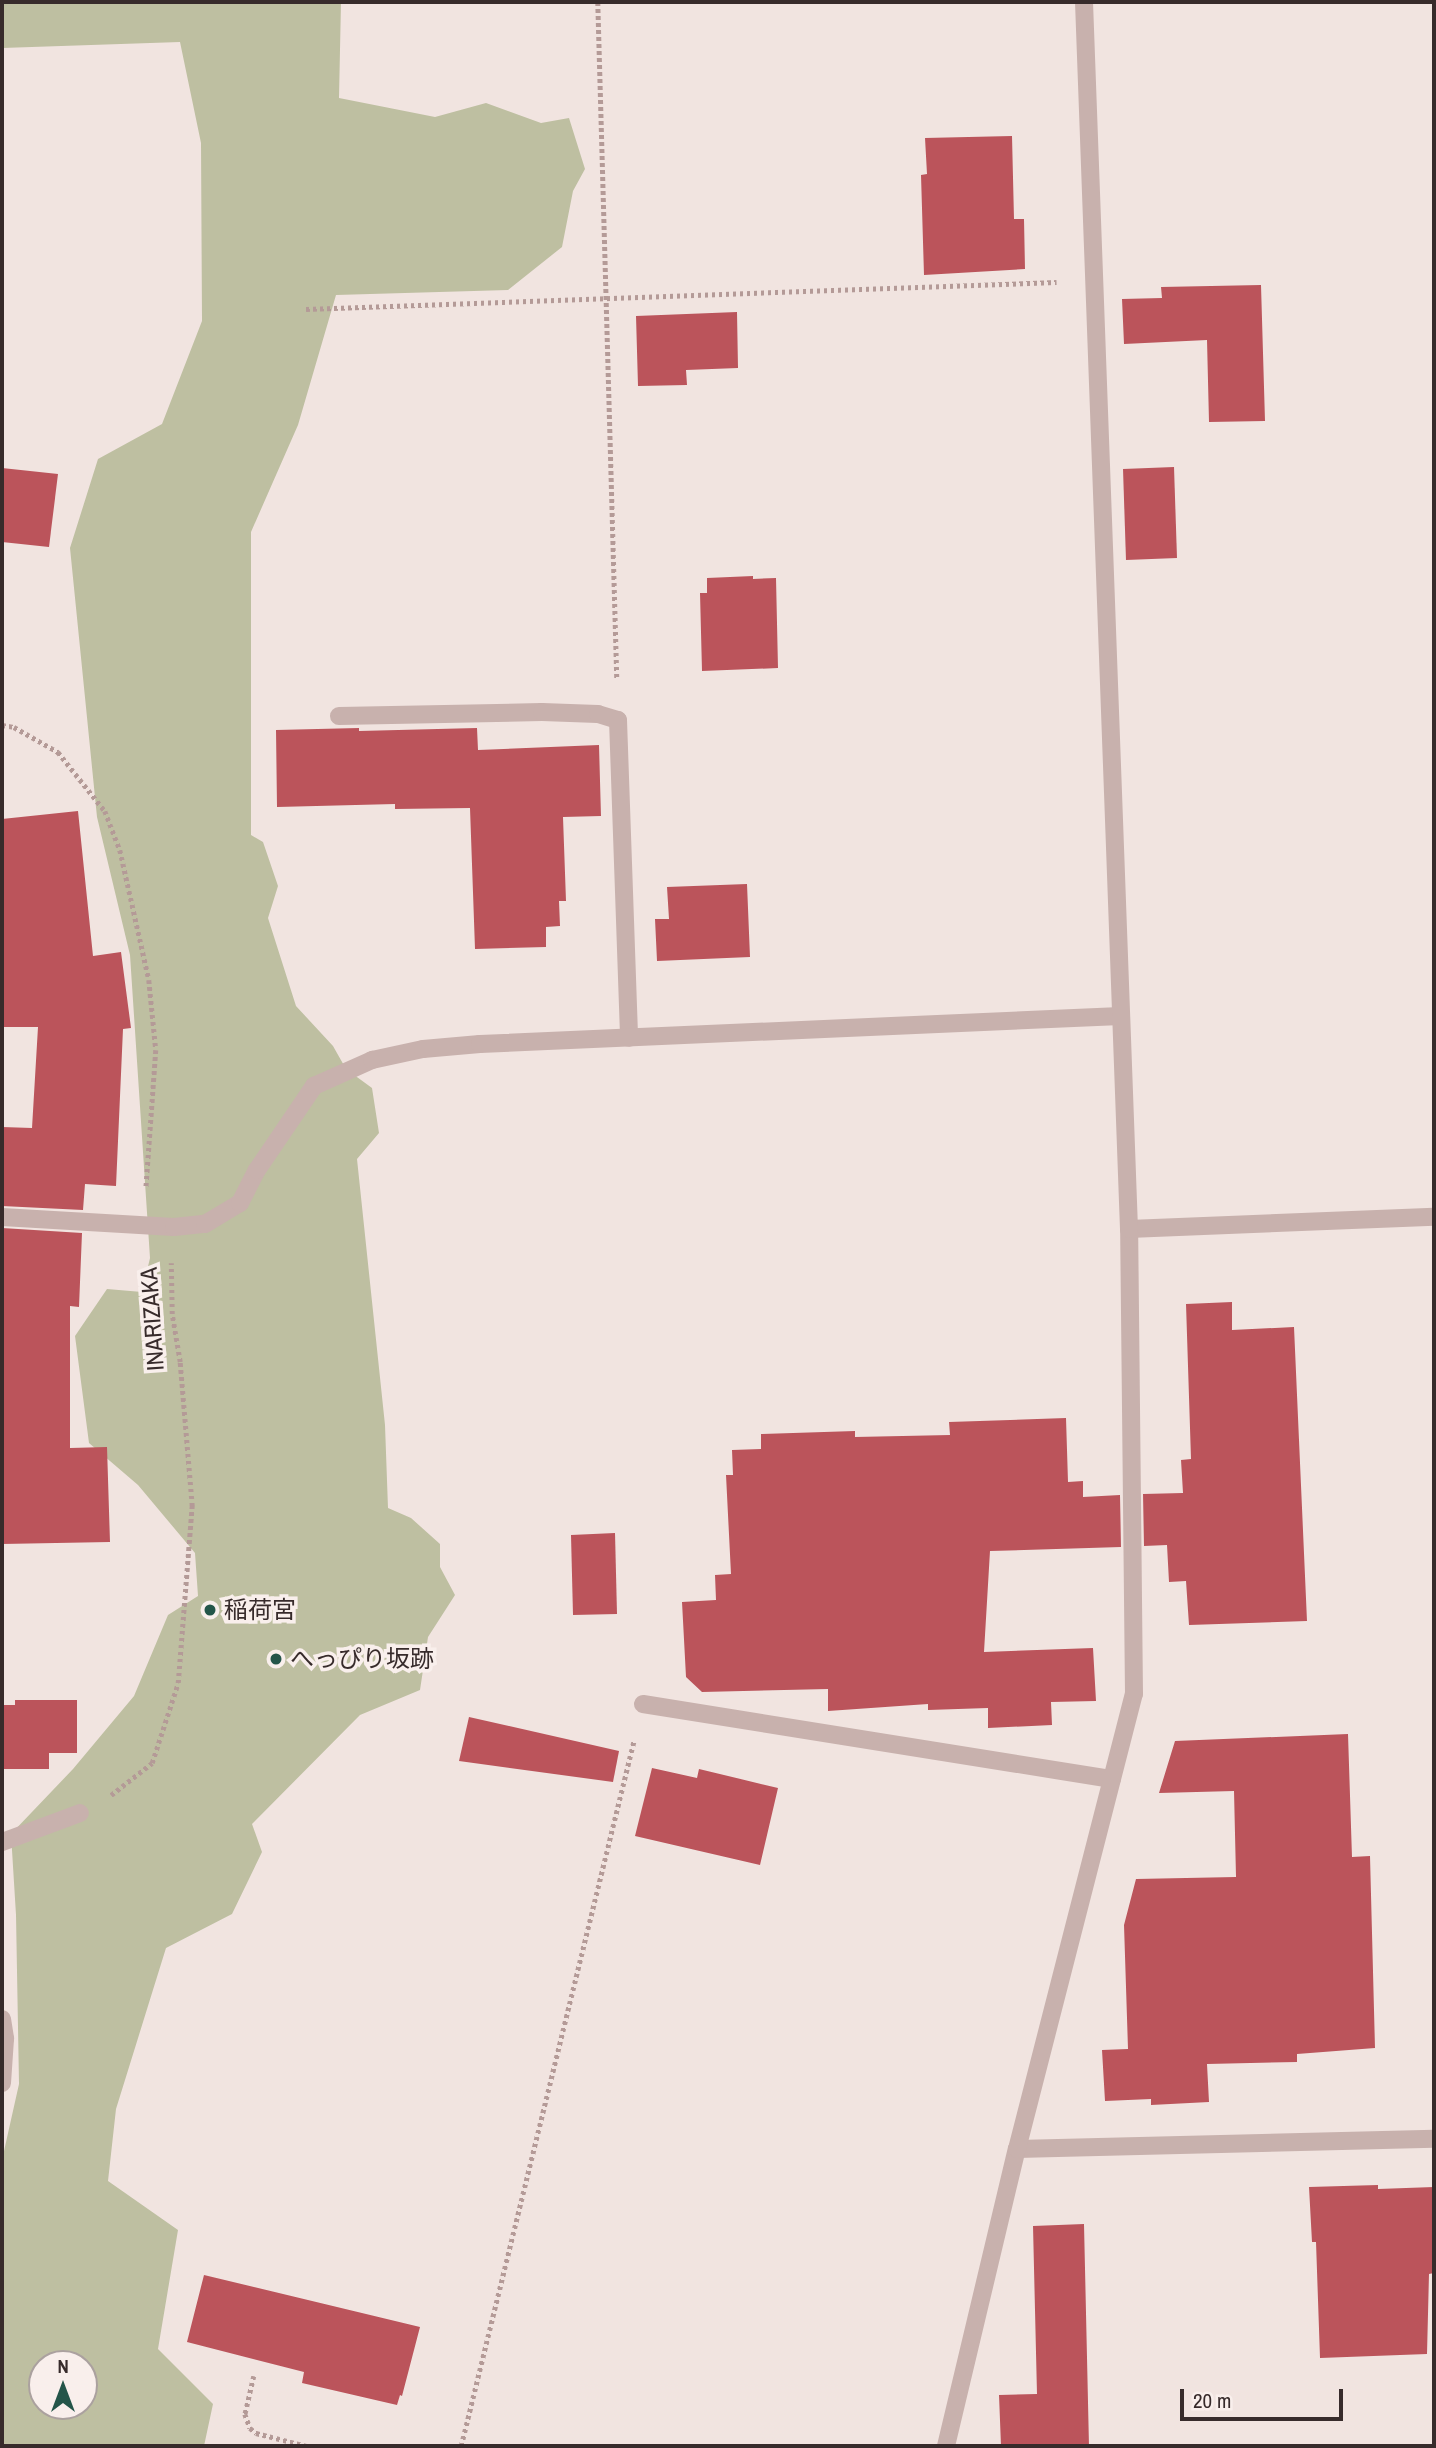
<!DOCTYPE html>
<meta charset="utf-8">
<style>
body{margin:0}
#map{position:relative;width:1436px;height:2448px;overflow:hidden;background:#f1e4e0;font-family:"Archivo Narrow","Noto Sans JP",sans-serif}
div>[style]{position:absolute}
.green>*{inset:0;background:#bebfa1}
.building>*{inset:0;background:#bb545b}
.path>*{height:4.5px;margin-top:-2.25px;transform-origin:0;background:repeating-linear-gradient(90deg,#b49a97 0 3.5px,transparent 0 7px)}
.service>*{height:18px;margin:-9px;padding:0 9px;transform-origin:9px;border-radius:9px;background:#c8b1ad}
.minor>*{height:18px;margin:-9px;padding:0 9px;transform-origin:9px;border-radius:9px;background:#c8b1ad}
.dots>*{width:19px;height:19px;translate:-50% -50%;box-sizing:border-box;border:4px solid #f9efec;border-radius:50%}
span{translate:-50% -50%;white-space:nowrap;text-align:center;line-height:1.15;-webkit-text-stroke:7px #f9efec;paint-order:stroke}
.street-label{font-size:24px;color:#372b2b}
.poi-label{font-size:24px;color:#372b2b}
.left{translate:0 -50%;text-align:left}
.frame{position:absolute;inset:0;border:4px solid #372b2b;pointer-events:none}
.north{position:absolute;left:28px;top:2350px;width:70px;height:70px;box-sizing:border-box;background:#f9efec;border:2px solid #aba19f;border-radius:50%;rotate:0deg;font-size:19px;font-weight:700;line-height:28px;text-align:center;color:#372b2b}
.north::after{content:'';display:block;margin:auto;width:24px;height:32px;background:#245549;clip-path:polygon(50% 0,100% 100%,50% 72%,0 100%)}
.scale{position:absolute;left:1180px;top:2389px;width:163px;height:32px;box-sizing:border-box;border:4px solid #372b2b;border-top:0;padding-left:9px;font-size:21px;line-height:24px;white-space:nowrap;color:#372b2b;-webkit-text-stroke:5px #f9efec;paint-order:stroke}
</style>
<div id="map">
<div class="green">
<div style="clip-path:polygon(evenodd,2px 2px,341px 2px,339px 98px,435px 117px,486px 103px,541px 123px,569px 118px,585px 169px,573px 191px,562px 247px,508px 290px,336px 295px,298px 425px,251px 532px,251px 835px,263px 842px,278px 886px,268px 918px,296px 1006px,333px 1046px,346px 1069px,372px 1088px,379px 1133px,357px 1159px,385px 1425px,388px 1508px,411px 1518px,440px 1544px,440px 1567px,455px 1595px,428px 1637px,420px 1690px,360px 1715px,252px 1824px,262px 1852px,232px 1914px,166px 1948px,116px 2109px,108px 2181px,178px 2230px,158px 2349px,213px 2404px,204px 2446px,2px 2446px,2px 2160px,19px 2084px,16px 1915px,11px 1834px,73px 1769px,134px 1696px,168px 1615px,198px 1596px,195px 1553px,138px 1485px,89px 1443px,75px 1336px,107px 1289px,142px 1292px,150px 1258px,130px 955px,97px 817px,70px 548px,98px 459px,162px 424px,202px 321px,201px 143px,180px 42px,2px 48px,2px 2px,42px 2364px,84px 2364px,84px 2406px,42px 2406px,42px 2364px)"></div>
</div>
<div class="building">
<div style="clip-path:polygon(1012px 136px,1014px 219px,1024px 219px,1025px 269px,924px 275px,921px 175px,927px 174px,925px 138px)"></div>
<div style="clip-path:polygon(1261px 285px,1265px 421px,1209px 422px,1207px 340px,1124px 344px,1122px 299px,1162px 298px,1161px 287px)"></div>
<div style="clip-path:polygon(737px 312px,738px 368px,686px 370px,687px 385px,638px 386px,636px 316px)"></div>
<div style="clip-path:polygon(1174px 467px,1177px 558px,1126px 560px,1123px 469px)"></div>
<div style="clip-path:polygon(2px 468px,58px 474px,49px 547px,2px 542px)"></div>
<div style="clip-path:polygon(753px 576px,753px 579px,776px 578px,778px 668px,702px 671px,700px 593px,707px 593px,707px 578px)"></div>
<div style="clip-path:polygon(359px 728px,359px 731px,477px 728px,478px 750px,599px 745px,601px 816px,563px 817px,566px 901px,559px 901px,560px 926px,546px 927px,546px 947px,475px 949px,470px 808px,395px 809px,395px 804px,277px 807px,276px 730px)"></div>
<div style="clip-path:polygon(78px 811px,93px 956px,121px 952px,131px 1028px,123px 1029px,116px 1186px,85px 1184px,83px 1210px,2px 1206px,2px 1127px,32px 1128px,38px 1027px,2px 1027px,2px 819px)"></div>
<div style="clip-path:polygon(747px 884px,750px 957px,657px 961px,655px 919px,669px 919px,667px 887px)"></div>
<div style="clip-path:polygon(2px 1228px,82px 1233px,79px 1307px,70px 1306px,70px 1448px,107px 1447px,110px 1542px,2px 1544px)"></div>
<div style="clip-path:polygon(1232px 1302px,1232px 1330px,1294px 1327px,1307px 1621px,1189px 1625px,1186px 1581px,1169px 1582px,1167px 1545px,1144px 1546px,1143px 1494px,1183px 1493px,1181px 1460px,1191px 1459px,1186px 1304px)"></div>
<div style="clip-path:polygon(1066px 1418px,1068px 1482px,1083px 1481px,1083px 1497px,1120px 1495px,1121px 1547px,990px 1551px,984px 1652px,1093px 1648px,1096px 1701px,1051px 1702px,1052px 1725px,988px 1728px,988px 1708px,928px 1710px,928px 1704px,828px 1711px,828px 1689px,702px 1692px,686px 1677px,682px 1602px,716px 1600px,715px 1575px,731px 1574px,726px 1475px,733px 1475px,732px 1450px,761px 1449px,761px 1434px,855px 1431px,855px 1437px,950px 1435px,949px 1422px)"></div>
<div style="clip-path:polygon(615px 1533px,617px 1614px,573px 1615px,571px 1535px)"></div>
<div style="clip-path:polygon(15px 1700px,77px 1700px,77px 1753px,49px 1753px,49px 1769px,2px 1769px,2px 1705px,15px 1705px)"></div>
<div style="clip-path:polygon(469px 1717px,619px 1751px,613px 1782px,459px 1761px)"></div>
<div style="clip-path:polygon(1348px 1734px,1352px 1857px,1370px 1856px,1375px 2048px,1297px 2054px,1297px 2062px,1207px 2064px,1209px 2102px,1151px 2105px,1151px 2099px,1105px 2101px,1102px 2050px,1128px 2049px,1124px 1925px,1136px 1879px,1236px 1877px,1234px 1791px,1159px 1793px,1175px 1741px)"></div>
<div style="clip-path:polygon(652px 1768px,697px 1778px,699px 1769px,778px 1788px,760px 1865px,635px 1836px)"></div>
<div style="clip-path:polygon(1378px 2185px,1378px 2189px,1434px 2187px,1434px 2273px,1429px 2274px,1427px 2354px,1320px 2358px,1316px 2242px,1312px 2242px,1309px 2187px)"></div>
<div style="clip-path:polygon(1084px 2224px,1089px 2446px,1001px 2446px,999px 2395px,1037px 2394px,1033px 2226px)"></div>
<div style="clip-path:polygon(204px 2275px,420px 2327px,402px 2396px,400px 2395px,397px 2405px,302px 2383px,304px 2372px,187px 2342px)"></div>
</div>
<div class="path">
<div style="left:598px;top:2px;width:678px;rotate:88.39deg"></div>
<div style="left:306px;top:309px;width:751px;rotate:-2.06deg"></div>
<div style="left:2px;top:725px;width:12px;rotate:9deg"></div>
<div style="left:14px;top:727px;width:51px;rotate:29.6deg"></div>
<div style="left:58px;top:752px;width:75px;rotate:51.5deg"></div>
<div style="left:105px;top:811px;width:42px;rotate:69deg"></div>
<div style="left:120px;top:850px;width:133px;rotate:77.4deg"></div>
<div style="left:149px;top:980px;width:70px;rotate:84.3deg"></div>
<div style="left:156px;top:1050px;width:139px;rotate:94.1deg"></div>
<div style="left:111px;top:1795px;width:52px;rotate:-38deg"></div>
<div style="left:152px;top:1763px;width:84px;rotate:-72deg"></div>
<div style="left:178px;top:1683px;width:178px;rotate:-85.5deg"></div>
<div style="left:192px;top:1506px;width:144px;rotate:-94.8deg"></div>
<div style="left:180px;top:1362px;width:49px;rotate:-99.5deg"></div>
<div style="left:172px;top:1314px;width:51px;rotate:-91.1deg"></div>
<div style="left:254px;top:2376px;width:39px;rotate:103deg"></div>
<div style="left:245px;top:2414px;width:15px;rotate:70deg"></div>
<div style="left:250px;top:2428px;width:8px;rotate:40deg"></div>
<div style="left:256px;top:2433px;width:53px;rotate:14.3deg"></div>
<div style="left:461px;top:2446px;width:727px;rotate:-76.23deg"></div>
</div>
<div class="service">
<div style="left:339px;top:716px;width:203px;rotate:-1.1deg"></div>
<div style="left:542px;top:712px;width:56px;rotate:2deg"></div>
<div style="left:598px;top:714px;width:21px;rotate:17deg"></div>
<div style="left:618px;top:720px;width:318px;rotate:88deg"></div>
<div style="left:2px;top:1842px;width:83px;rotate:-20.4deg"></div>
</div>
<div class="minor">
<div style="left:2px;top:1217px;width:172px;rotate:3.3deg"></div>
<div style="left:174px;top:1227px;width:31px;rotate:-6deg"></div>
<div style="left:205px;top:1224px;width:41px;rotate:-31deg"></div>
<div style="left:240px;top:1203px;width:37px;rotate:-63deg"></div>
<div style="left:257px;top:1170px;width:102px;rotate:-55.8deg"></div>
<div style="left:314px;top:1086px;width:64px;rotate:-24.1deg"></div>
<div style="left:372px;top:1060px;width:52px;rotate:-12.2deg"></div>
<div style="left:423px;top:1049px;width:57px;rotate:-5deg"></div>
<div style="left:480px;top:1044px;width:641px;rotate:-2.51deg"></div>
<div style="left:1129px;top:1229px;width:305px;rotate:-2.3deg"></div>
<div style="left:643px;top:1704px;width:475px;rotate:9.1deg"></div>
<div style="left:2px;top:2019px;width:20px;rotate:81deg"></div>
<div style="left:5px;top:2039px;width:44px;rotate:93.9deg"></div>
<div style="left:1017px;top:2149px;width:417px;rotate:-1.4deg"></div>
<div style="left:946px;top:2446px;width:305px;rotate:-76.6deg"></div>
<div style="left:1017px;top:2149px;width:470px;rotate:-75.6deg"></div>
<div style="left:1134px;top:1694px;width:465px;rotate:-90.6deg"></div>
<div style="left:1129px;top:1229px;width:1228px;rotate:-92.1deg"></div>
</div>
<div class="dots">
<div style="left:210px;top:1610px;background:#245549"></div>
<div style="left:276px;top:1659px;background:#245549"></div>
</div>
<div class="street-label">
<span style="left:152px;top:1319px;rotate:-94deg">INARIZAKA</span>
</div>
<div class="poi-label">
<span class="left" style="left:224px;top:1610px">稲荷宮</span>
<span class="left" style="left:290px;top:1659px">へっぴり坂跡</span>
</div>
<div class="frame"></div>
<div class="north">N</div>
<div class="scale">20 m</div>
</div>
